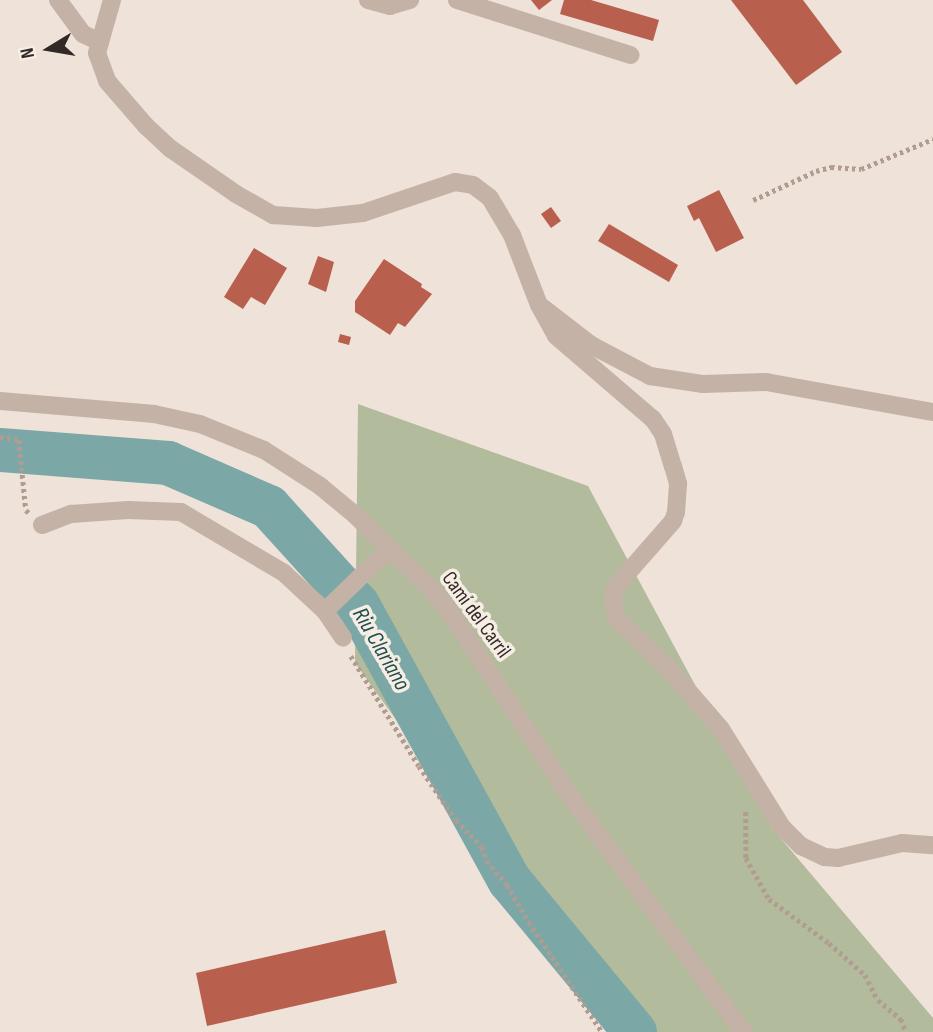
<!DOCTYPE html>
<meta charset="utf-8">
<style>
body{margin:0}
#map{position:relative;width:933px;height:1032px;overflow:hidden;background:#eee2d9;font-family:"Sofia Sans Condensed",sans-serif}
div>[style]{position:absolute}
.green>*{inset:0;background:#b2bb9b}
.river>*{height:44px;margin:-22px;padding:0 22px;transform-origin:22px;border-radius:22px;background:#7ba7a6}
.building>*{inset:0;background:#b85f4d}
.path>*{height:4.5px;margin-top:-2.25px;transform-origin:0;background:repeating-linear-gradient(90deg,#b09c91 0 3.5px,transparent 0 7px)}
.minor>*{height:18px;margin:-9px;padding:0 9px;transform-origin:9px;border-radius:9px;background:#c4b2a6}
span{translate:-50% -50%;white-space:nowrap;text-align:center;line-height:1.15;-webkit-text-stroke:7px #f6ede4;paint-order:stroke}
.street-label{font-size:21px;color:#312926}
.water-label{font-size:23px;color:#214e4d;font-style:italic}
.north{position:absolute;left:14px;top:14px;width:70px;height:70px;-webkit-text-stroke:5px #f6ede4;paint-order:stroke;rotate:259deg;font-size:19px;font-weight:700;line-height:28px;text-align:center;color:#312926}
.north::after{content:'';display:block;margin:auto;width:24px;height:32px;background:#312926;clip-path:polygon(50% 0,100% 100%,50% 72%,0 100%)}
</style>
<div id="map">
<div class="green">
<div style="clip-path:polygon(358px 404px,588px 486px,772px 828px,933px 1018px,933px 1032px,622px 1032px,355px 663px)"></div>
</div>
<div class="river">
<div style="left:0;top:450px;width:169px;rotate:4.4deg"></div>
<div style="left:168px;top:463px;width:110px;rotate:23.5deg"></div>
<div style="left:269px;top:507px;width:132px;rotate:47.8deg"></div>
<div style="left:358px;top:605px;width:315px;rotate:61.2deg"></div>
<div style="left:510px;top:881px;width:196px;rotate:50.4deg"></div>
</div>
<div class="building">
<div style="clip-path:polygon(531px 0,552px 0,539px 10px)"></div>
<div style="clip-path:polygon(564px 0,591px 0,659px 20px,653px 41px,560px 14px)"></div>
<div style="clip-path:polygon(731px 0,803px 0,842px 52px,796px 85px)"></div>
<div style="clip-path:polygon(719px 190px,744px 238px,716px 252px,699px 218px,694px 221px,687px 206px)"></div>
<div style="clip-path:polygon(551px 207px,561px 221px,551px 228px,541px 214px)"></div>
<div style="clip-path:polygon(609px 224px,678px 265px,669px 282px,598px 241px)"></div>
<div style="clip-path:polygon(254px 248px,287px 268px,265px 305px,251px 297px,243px 309px,224px 297px)"></div>
<div style="clip-path:polygon(318px 256px,334px 262px,326px 292px,308px 284px)"></div>
<div style="clip-path:polygon(384px 259px,422px 284px,421px 287px,432px 294px,405px 327px,398px 323px,390px 335px,355px 312px,355px 301px)"></div>
<div style="clip-path:polygon(340px 334px,351px 337px,349px 345px,338px 342px)"></div>
<div style="clip-path:polygon(385px 930px,397px 983px,207px 1026px,196px 973px)"></div>
</div>
<div class="path">
<div style="left:753px;top:200px;width:69px;rotate:-24.7deg"></div>
<div style="left:816px;top:171px;width:16px;rotate:-15deg"></div>
<div style="left:831px;top:167px;width:30px;rotate:4deg"></div>
<div style="left:861px;top:169px;width:78px;rotate:-22.6deg"></div>
<div style="left:0;top:437px;width:19px;rotate:9deg"></div>
<div style="left:19px;top:440px;width:70px;rotate:84.3deg"></div>
<div style="left:26px;top:510px;width:4px;rotate:45deg"></div>
<div style="left:351px;top:656px;width:129px;rotate:58.3deg"></div>
<div style="left:419px;top:766px;width:65px;rotate:55.6deg"></div>
<div style="left:456px;top:820px;width:37px;rotate:46deg"></div>
<div style="left:482px;top:847px;width:15px;rotate:70deg"></div>
<div style="left:487px;top:861px;width:31px;rotate:50deg"></div>
<div style="left:507px;top:885px;width:43px;rotate:59.3deg"></div>
<div style="left:529px;top:922px;width:132px;rotate:56.4deg"></div>
<div style="left:746px;top:812px;width:46px;rotate:90deg"></div>
<div style="left:746px;top:858px;width:47px;rotate:60.7deg"></div>
<div style="left:769px;top:899px;width:74px;rotate:36.3deg"></div>
<div style="left:829px;top:943px;width:48px;rotate:41.6deg"></div>
<div style="left:865px;top:975px;width:28px;rotate:63deg"></div>
<div style="left:878px;top:1000px;width:30px;rotate:40deg"></div>
<div style="left:901px;top:1019px;width:14px;rotate:69deg"></div>
</div>
<div class="minor">
<div style="left:58px;top:0;width:42px;rotate:53.7deg"></div>
<div style="left:83px;top:34px;width:19px;rotate:25deg"></div>
<div style="left:112px;top:0;width:55px;rotate:105.8deg"></div>
<div style="left:97px;top:53px;width:30px;rotate:70deg"></div>
<div style="left:107px;top:81px;width:60px;rotate:49.1deg"></div>
<div style="left:146px;top:126px;width:34px;rotate:43deg"></div>
<div style="left:171px;top:149px;width:79px;rotate:34.7deg"></div>
<div style="left:236px;top:194px;width:43px;rotate:29.6deg"></div>
<div style="left:273px;top:215px;width:44px;rotate:3.9deg"></div>
<div style="left:317px;top:218px;width:46px;rotate:-6.2deg"></div>
<div style="left:363px;top:213px;width:97px;rotate:-18.6deg"></div>
<div style="left:455px;top:182px;width:18px;rotate:9deg"></div>
<div style="left:473px;top:185px;width:21px;rotate:37deg"></div>
<div style="left:490px;top:198px;width:43px;rotate:59.3deg"></div>
<div style="left:512px;top:235px;width:75px;rotate:68.9deg"></div>
<div style="left:539px;top:305px;width:35px;rotate:61deg"></div>
<div style="left:556px;top:336px;width:128px;rotate:40.6deg"></div>
<div style="left:653px;top:419px;width:18px;rotate:56deg"></div>
<div style="left:663px;top:434px;width:34px;rotate:73deg"></div>
<div style="left:673px;top:466px;width:19px;rotate:74deg"></div>
<div style="left:678px;top:484px;width:28px;rotate:94deg"></div>
<div style="left:676px;top:512px;width:9px;rotate:108deg"></div>
<div style="left:673px;top:521px;width:86px;rotate:131.2deg"></div>
<div style="left:616px;top:586px;width:10px;rotate:107deg"></div>
<div style="left:613px;top:596px;width:22px;rotate:82deg"></div>
<div style="left:616px;top:618px;width:74px;rotate:43.9deg"></div>
<div style="left:669px;top:669px;width:79px;rotate:49.1deg"></div>
<div style="left:721px;top:729px;width:115px;rotate:58.1deg"></div>
<div style="left:782px;top:827px;width:27px;rotate:45deg"></div>
<div style="left:801px;top:846px;width:26px;rotate:25deg"></div>
<div style="left:825px;top:857px;width:13px;rotate:4deg"></div>
<div style="left:838px;top:858px;width:66px;rotate:-13.2deg"></div>
<div style="left:902px;top:843px;width:31px;rotate:4deg"></div>
<div style="left:368px;top:0;width:23px;rotate:15deg"></div>
<div style="left:390px;top:6px;width:21px;rotate:-17deg"></div>
<div style="left:457px;top:0;width:182px;rotate:17.6deg"></div>
<div style="left:543px;top:308px;width:61px;rotate:37.6deg"></div>
<div style="left:591px;top:345px;width:67px;rotate:27.7deg"></div>
<div style="left:650px;top:376px;width:54px;rotate:8.6deg"></div>
<div style="left:703px;top:384px;width:63px;rotate:-1.8deg"></div>
<div style="left:766px;top:382px;width:170px;rotate:10.2deg"></div>
<div style="left:0;top:401px;width:155px;rotate:4.8deg"></div>
<div style="left:154px;top:414px;width:47px;rotate:12.3deg"></div>
<div style="left:200px;top:424px;width:69px;rotate:22.1deg"></div>
<div style="left:264px;top:450px;width:67px;rotate:32.7deg"></div>
<div style="left:320px;top:486px;width:45px;rotate:39.6deg"></div>
<div style="left:355px;top:515px;width:106px;rotate:44.2deg"></div>
<div style="left:431px;top:589px;width:33px;rotate:51deg"></div>
<div style="left:452px;top:615px;width:211px;rotate:57deg"></div>
<div style="left:567px;top:792px;width:298px;rotate:53.7deg"></div>
<div style="left:42px;top:525px;width:31px;rotate:-21deg"></div>
<div style="left:71px;top:514px;width:57px;rotate:-4deg"></div>
<div style="left:128px;top:510px;width:53px;rotate:2.2deg"></div>
<div style="left:181px;top:512px;width:120px;rotate:30.6deg"></div>
<div style="left:284px;top:573px;width:56px;rotate:42.8deg"></div>
<div style="left:325px;top:611px;width:32px;rotate:56deg"></div>
<div style="left:325px;top:611px;width:91px;rotate:-44.1deg"></div>
</div>
<div class="street-label">
<span style="left:476px;top:615px;rotate:54deg">Camí del Carril</span>
</div>
<div class="water-label">
<span style="left:381px;top:649px;rotate:60deg">Riu Clariano</span>
</div>
<div class="north">N</div>
</div>
